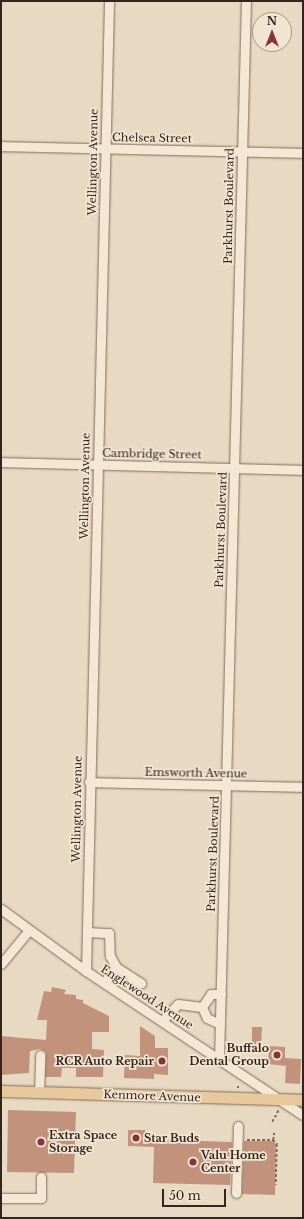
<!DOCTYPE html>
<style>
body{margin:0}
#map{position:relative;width:304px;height:1219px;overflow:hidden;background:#e8d9c2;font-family:"Libre Baskerville",serif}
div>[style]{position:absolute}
.building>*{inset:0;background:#c2927c}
.path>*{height:1.5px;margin-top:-0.75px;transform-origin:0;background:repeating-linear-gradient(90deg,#806b5b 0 3px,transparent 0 5px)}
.roads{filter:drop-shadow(0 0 1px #806b5b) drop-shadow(0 0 1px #806b5b)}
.minor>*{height:9px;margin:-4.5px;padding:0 4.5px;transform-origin:4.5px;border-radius:4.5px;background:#f4e7d4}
.major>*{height:11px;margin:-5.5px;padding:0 5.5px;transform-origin:5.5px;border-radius:5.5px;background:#e8c99e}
.dots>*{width:11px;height:11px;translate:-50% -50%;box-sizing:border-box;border:2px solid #f1e4d1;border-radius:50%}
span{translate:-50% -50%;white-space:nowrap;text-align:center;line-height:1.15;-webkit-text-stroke:3.5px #f1e4d1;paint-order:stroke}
.street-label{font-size:11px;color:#32251e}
.poi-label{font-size:11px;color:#32251e;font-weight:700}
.right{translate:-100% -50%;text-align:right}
.left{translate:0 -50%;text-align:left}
.frame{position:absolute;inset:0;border:2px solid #32251e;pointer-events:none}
.north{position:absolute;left:252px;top:12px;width:40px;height:40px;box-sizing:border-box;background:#f1e4d1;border:1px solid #a59889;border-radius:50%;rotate:0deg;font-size:11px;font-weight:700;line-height:16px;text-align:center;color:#32251e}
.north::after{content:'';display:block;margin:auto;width:14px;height:18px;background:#88323c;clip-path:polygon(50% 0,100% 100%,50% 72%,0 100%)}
.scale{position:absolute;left:162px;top:1189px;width:64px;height:18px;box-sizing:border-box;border:2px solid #32251e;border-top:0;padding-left:5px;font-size:12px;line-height:14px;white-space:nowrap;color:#32251e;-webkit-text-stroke:3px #f1e4d1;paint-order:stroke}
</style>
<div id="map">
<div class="building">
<div style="clip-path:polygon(52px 987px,66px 990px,64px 994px,76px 995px,76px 999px,83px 1000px,83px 1003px,109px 1016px,109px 1032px,92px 1032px,92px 1049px,104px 1050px,103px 1077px,76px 1077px,76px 1068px,62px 1068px,61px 1077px,45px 1077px,46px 1052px,40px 1049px,30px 1051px,29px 1073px,1px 1075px,1px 1036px,46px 1040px,47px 1020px,37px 1020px,44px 991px,51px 992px)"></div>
<div style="clip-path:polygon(140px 1026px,155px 1036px,155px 1048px,168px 1048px,168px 1075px,154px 1074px,154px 1079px,124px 1078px,125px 1055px,140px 1056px)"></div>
<div style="clip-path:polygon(252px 1027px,262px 1027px,261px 1047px,252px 1047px)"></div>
<div style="clip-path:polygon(269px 1046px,285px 1047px,285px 1058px,301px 1059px,300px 1084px,285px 1083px,286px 1066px,268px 1064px)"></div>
<div style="clip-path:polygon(8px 1110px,76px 1112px,74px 1173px,7px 1172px)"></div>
<div style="clip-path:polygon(128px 1130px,145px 1130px,145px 1139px,232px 1142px,230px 1185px,153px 1183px,154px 1147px,128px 1146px)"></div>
<div style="clip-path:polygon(244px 1141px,273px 1141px,276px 1144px,275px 1195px,242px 1194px)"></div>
</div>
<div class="path">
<div style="left:237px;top:1087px;width:2px"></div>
<div style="left:272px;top:1122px;width:13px;rotate:-61deg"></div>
<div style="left:247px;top:1140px;width:26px"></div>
<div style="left:273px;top:1140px;width:6px;rotate:45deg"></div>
<div style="left:277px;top:1144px;width:41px;rotate:91.4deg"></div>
<div style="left:273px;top:1140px;width:7px;rotate:-82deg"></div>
</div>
<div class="roads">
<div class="minor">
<div style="left:1px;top:146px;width:302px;rotate:1.3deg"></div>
<div style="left:1px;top:462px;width:302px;rotate:1.5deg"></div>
<div style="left:89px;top:782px;width:214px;rotate:1.3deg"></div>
<div style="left:1px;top:909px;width:105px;rotate:36.1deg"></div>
<div style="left:86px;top:971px;width:260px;rotate:33.6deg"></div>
<div style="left:87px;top:932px;width:22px;rotate:3deg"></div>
<div style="left:109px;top:933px;width:23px;rotate:88deg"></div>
<div style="left:110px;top:956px;width:13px;rotate:61deg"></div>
<div style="left:116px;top:967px;width:30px;rotate:33deg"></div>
<div style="left:1px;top:964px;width:44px;rotate:-50.5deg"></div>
<div style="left:86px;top:971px;width:970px;rotate:-88.64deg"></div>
<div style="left:104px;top:982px;width:19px;rotate:-51deg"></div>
<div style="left:202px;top:1007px;width:16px;rotate:-55deg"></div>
<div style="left:211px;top:994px;width:10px"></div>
<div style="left:162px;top:1021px;width:23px;rotate:-47deg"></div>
<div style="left:178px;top:1004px;width:24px;rotate:7deg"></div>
<div style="left:202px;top:1007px;width:12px;rotate:66deg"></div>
<div style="left:207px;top:1018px;width:14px;rotate:25deg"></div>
<div style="left:219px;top:1059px;width:1058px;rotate:-88.54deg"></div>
<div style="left:39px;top:1093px;width:38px;rotate:-88deg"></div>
<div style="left:236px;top:1193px;width:67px;rotate:-88.3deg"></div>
<div style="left:1px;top:1198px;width:40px"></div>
<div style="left:41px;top:1198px;width:21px;rotate:-90deg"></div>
</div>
<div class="major">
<div style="left:1px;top:1091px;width:302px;rotate:1.7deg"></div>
</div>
</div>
<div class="dots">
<div style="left:277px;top:1055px;background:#88323c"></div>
<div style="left:162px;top:1061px;background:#88323c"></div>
<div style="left:136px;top:1138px;background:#88323c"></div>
<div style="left:41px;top:1142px;background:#88323c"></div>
<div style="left:193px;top:1162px;background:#88323c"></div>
</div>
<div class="street-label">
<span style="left:152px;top:138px;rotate:1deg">Chelsea Street</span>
<span style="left:93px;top:162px;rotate:-89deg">Wellington Avenue</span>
<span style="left:229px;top:206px;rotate:-89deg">Parkhurst Boulevard</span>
<span style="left:152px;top:454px;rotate:1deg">Cambridge Street</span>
<span style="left:85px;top:486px;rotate:-89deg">Wellington Avenue</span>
<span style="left:221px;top:530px;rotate:-88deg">Parkhurst Boulevard</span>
<span style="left:196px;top:773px;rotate:1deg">Emsworth Avenue</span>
<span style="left:77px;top:809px;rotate:-89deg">Wellington Avenue</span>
<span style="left:213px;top:854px;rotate:-88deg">Parkhurst Boulevard</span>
<span style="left:147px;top:997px;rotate:33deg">Englewood Avenue</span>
<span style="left:152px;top:1096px;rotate:2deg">Kenmore Avenue</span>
</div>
<div class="poi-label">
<span class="right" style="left:269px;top:1055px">Buffalo<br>Dental Group</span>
<span class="right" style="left:154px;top:1061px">RCR Auto Repair</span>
<span class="left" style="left:49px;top:1142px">Extra Space<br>Storage</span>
<span class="left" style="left:144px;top:1138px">Star Buds</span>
<span class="left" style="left:201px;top:1162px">Valu Home<br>Center</span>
</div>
<div class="frame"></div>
<div class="north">N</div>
<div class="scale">50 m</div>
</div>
